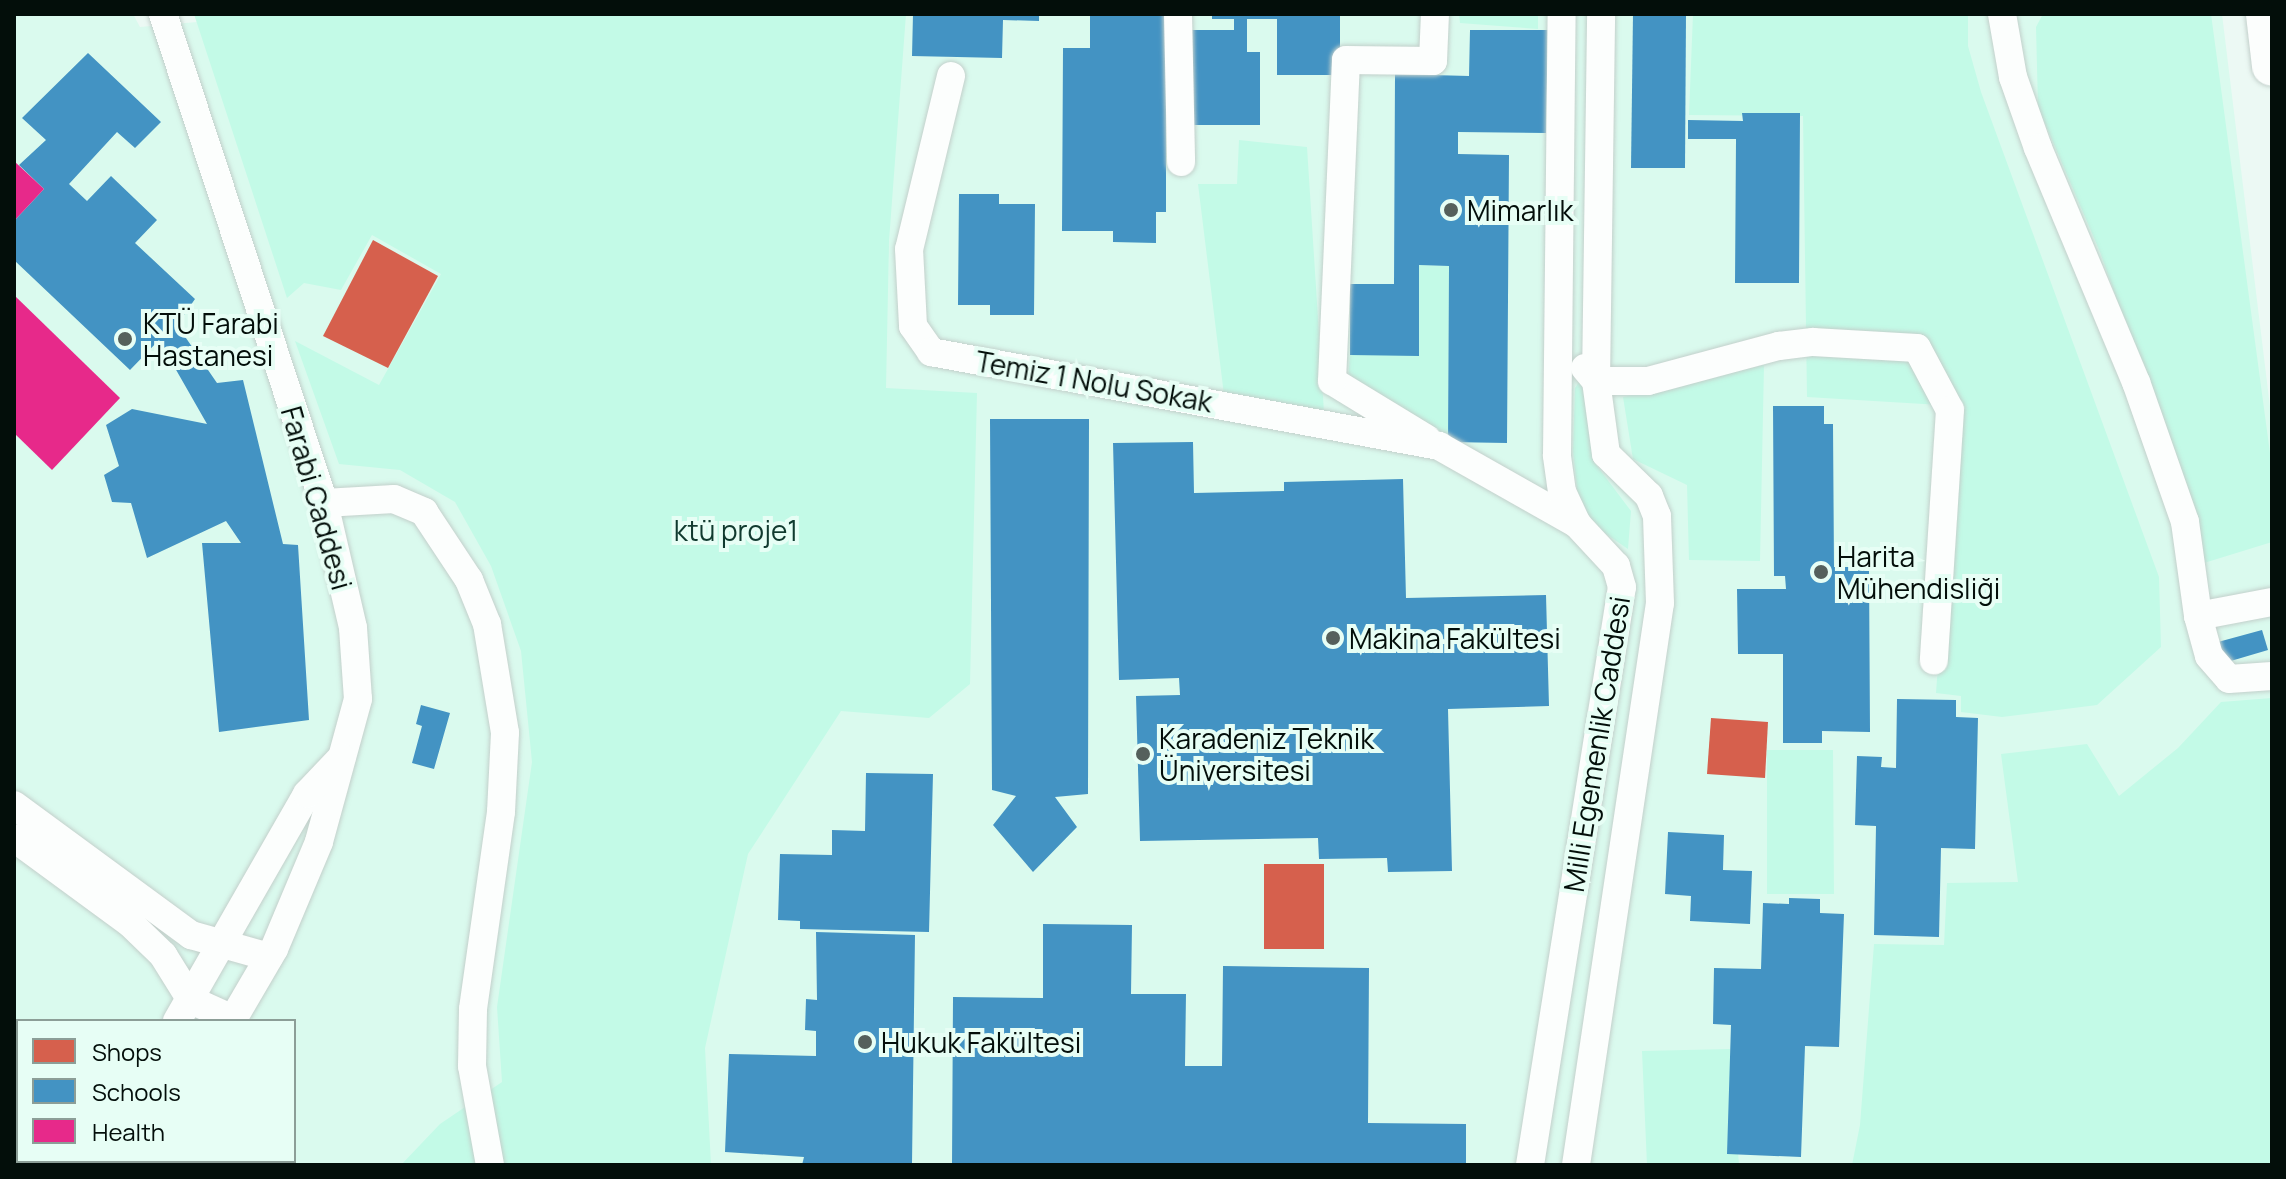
<!DOCTYPE html>
<meta charset="utf-8">
<style>
body{margin:0}
#map{position:relative;width:2286px;height:1179px;overflow:hidden;background:#ecf9f4;font-family:Manrope,sans-serif}
div>[style]{position:absolute}
.built>*{inset:0;background:#dafaee}
.green>*{inset:0;background:#c3fae7}
.shops>*{inset:0;background:#d6604d}
.schools>*{inset:0;background:#4393c3}
.health>*{inset:0;background:#e7298a}
.roads{filter:drop-shadow(0 0 2px #c3d0cb) drop-shadow(0 0 2px #c3d0cb)}
.minor>*{height:28px;margin:-14px;padding:0 14px;transform-origin:14px;border-radius:14px;background:#fcfefd}
.highway>*{height:40px;margin:-20px;padding:0 20px;transform-origin:20px;border-radius:20px;background:#fcfefd}
.dots>*{width:22px;height:22px;translate:-50% -50%;box-sizing:border-box;border:4px solid #e7fef5;border-radius:50%}
span{translate:-50% -50%;white-space:nowrap;text-align:center;line-height:1.15;-webkit-text-stroke:8px #e7fef5;paint-order:stroke}
.poi-label{font-size:28px;color:#030e0a}
.left{translate:0 -50%;text-align:left}
.street-label{font-size:28px;color:#030e0a}
.park-label{font-size:28px;color:#113a2f}
.frame{position:absolute;inset:0;border:16px solid #030e0a;pointer-events:none}
.legend{position:absolute;left:16px;top:1019px;width:280px;height:144px;box-sizing:border-box;background:#e7fef5;border:2px solid #8c9e97;margin:0;padding:10px 14px;list-style:none;font-size:24px;color:#030e0a}
.legend li{display:flex;align-items:center;gap:16px;height:40px}
.legend b{width:40px;border:2px solid #8c9e97}
</style>
<div id="map">
<div class="built">
<div style="clip-path:polygon(evenodd,14px 14px,133px 14px,140px 27px,197px 22px,194px 14px,2222px 14px,2272px 423px,2272px 1165px,14px 1165px,14px 14px,18px 1021px,294px 1021px,294px 1161px,18px 1161px,18px 1021px)"></div>
</div>
<div class="green">
<div style="clip-path:polygon(194px 14px,906px 14px,889px 241px,886px 388px,977px 393px,970px 684px,929px 718px,841px 711px,748px 854px,705px 1048px,711px 1165px,401px 1165px,440px 1124px,502px 1082px,497px 1007px,532px 762px,521px 651px,491px 566px,455px 502px,400px 470px,339px 464px,295px 341px,379px 385px,441px 274px,372px 235px,341px 290px,304px 283px,287px 298px)"></div>
<div style="clip-path:polygon(1459px 14px,1538px 14px,1538px 29px,1460px 23px)"></div>
<div style="clip-path:polygon(1693px 14px,1968px 14px,1968px 46px,1981px 92px,2159px 577px,2161px 647px,2097px 705px,2002px 717px,1961px 712px,1961px 696px,1936px 693px,1957px 406px,1807px 397px,1803px 116px,1689px 115px)"></div>
<div style="clip-path:polygon(2043px 14px,2211px 14px,2272px 468px,2272px 542px,2204px 563px,2170px 449px,2100px 252px,2038px 107px,2036px 27px)"></div>
<div style="clip-path:polygon(1239px 140px,1307px 147px,1324px 412px,1224px 395px,1198px 184px,1237px 184px)"></div>
<div style="clip-path:polygon(1419px 265px,1449px 266px,1448px 442px,1348px 382px,1350px 355px,1419px 355px)"></div>
<div style="clip-path:polygon(1764px 365px,1760px 561px,1689px 560px,1687px 485px,1633px 459px,1623px 397px)"></div>
<div style="clip-path:polygon(1581px 379px,1590px 382px,1594px 462px,1631px 511px,1628px 549px,1580px 516px,1573px 451px,1575px 388px)"></div>
<div style="clip-path:polygon(2272px 698px,2272px 1165px,1852px 1165px,1860px 1125px,1874px 944px,1944px 945px,1947px 883px,2018px 882px,2001px 754px,2087px 744px,2119px 796px,2178px 748px,2221px 702px)"></div>
<div style="clip-path:polygon(1767px 750px,1833px 750px,1834px 894px,1767px 894px)"></div>
<div style="clip-path:polygon(1730px 1049px,1739px 1165px,1647px 1165px,1642px 1051px)"></div>
</div>
<div class="shops">
<div style="clip-path:polygon(373px 240px,438px 276px,388px 368px,323px 336px)"></div>
<div style="clip-path:polygon(1711px 718px,1768px 722px,1765px 778px,1707px 774px)"></div>
<div style="clip-path:polygon(1264px 864px,1324px 864px,1324px 949px,1264px 949px)"></div>
</div>
<div class="schools">
<div style="clip-path:polygon(913px 14px,1039px 14px,1039px 21px,1003px 20px,1002px 58px,912px 56px)"></div>
<div style="clip-path:polygon(1090px 14px,1166px 14px,1166px 212px,1156px 212px,1156px 243px,1113px 242px,1113px 231px,1062px 231px,1063px 48px,1090px 48px)"></div>
<div style="clip-path:polygon(1212px 14px,1340px 14px,1340px 75px,1277px 75px,1277px 19px,1247px 19px,1247px 52px,1260px 52px,1260px 125px,1185px 125px,1185px 30px,1234px 30px,1234px 19px,1212px 19px)"></div>
<div style="clip-path:polygon(1633px 14px,1686px 14px,1685px 168px,1631px 168px)"></div>
<div style="clip-path:polygon(1470px 30px,1548px 30px,1546px 133px,1458px 132px,1458px 154px,1509px 155px,1507px 443px,1448px 442px,1449px 266px,1419px 265px,1419px 356px,1350px 355px,1350px 284px,1394px 284px,1395px 74px,1469px 76px)"></div>
<div style="clip-path:polygon(88px 53px,161px 122px,135px 148px,117px 132px,69px 184px,87px 201px,111px 176px,157px 220px,135px 243px,195px 299px,177px 325px,217px 383px,243px 380px,283px 544px,298px 545px,309px 720px,219px 732px,202px 543px,241px 543px,226px 521px,147px 558px,131px 503px,112px 502px,104px 475px,119px 466px,106px 425px,132px 409px,207px 424px,159px 340px,130px 370px,14px 260px,14px 221px,44px 189px,19px 165px,46px 140px,22px 118px)"></div>
<div style="clip-path:polygon(1742px 113px,1800px 113px,1799px 283px,1735px 283px,1736px 139px,1688px 139px,1688px 120px,1743px 121px)"></div>
<div style="clip-path:polygon(959px 194px,999px 194px,999px 204px,1035px 204px,1034px 315px,990px 315px,990px 305px,958px 305px)"></div>
<div style="clip-path:polygon(1773px 406px,1824px 406px,1824px 424px,1833px 424px,1834px 567px,1869px 567px,1870px 732px,1822px 731px,1822px 743px,1783px 743px,1783px 654px,1738px 654px,1737px 589px,1786px 589px,1785px 576px,1774px 576px)"></div>
<div style="clip-path:polygon(990px 419px,1089px 419px,1088px 794px,1055px 797px,1077px 827px,1033px 872px,993px 825px,1016px 796px,992px 790px)"></div>
<div style="clip-path:polygon(1193px 442px,1194px 493px,1284px 491px,1284px 482px,1403px 479px,1406px 598px,1546px 595px,1549px 706px,1448px 709px,1452px 871px,1388px 872px,1387px 858px,1319px 859px,1318px 838px,1140px 841px,1136px 696px,1180px 695px,1179px 678px,1119px 680px,1113px 443px)"></div>
<div style="clip-path:polygon(2262px 630px,2268px 650px,2224px 663px,2218px 642px)"></div>
<div style="clip-path:polygon(1897px 699px,1956px 700px,1956px 717px,1978px 718px,1975px 849px,1941px 848px,1939px 937px,1874px 935px,1876px 826px,1855px 825px,1857px 756px,1882px 757px,1881px 767px,1896px 768px)"></div>
<div style="clip-path:polygon(421px 705px,450px 713px,434px 769px,412px 763px,422px 726px,416px 724px)"></div>
<div style="clip-path:polygon(866px 773px,933px 774px,929px 932px,800px 929px,800px 921px,778px 920px,780px 854px,832px 855px,832px 830px,865px 831px)"></div>
<div style="clip-path:polygon(1668px 832px,1724px 835px,1723px 870px,1752px 871px,1750px 924px,1690px 921px,1691px 896px,1665px 894px)"></div>
<div style="clip-path:polygon(1789px 898px,1820px 899px,1820px 913px,1844px 914px,1839px 1047px,1805px 1046px,1801px 1157px,1727px 1154px,1731px 1025px,1713px 1024px,1714px 968px,1761px 969px,1763px 903px,1789px 904px)"></div>
<div style="clip-path:polygon(1043px 924px,1132px 925px,1131px 994px,1186px 994px,1185px 1066px,1222px 1066px,1223px 966px,1369px 968px,1368px 1123px,1466px 1124px,1466px 1165px,952px 1165px,953px 997px,1043px 998px)"></div>
<div style="clip-path:polygon(816px 932px,915px 935px,912px 1165px,802px 1165px,804px 1157px,725px 1152px,729px 1054px,816px 1056px,816px 1031px,805px 1030px,806px 999px,817px 1000px)"></div>
</div>
<div class="health">
<div style="clip-path:polygon(14px 161px,44px 189px,14px 221px)"></div>
<div style="clip-path:polygon(14px 295px,120px 398px,52px 470px,14px 433px)"></div>
</div>
<div class="roads">
<div class="minor">
<div style="left:163px;top:14px;width:515px;rotate:71.78deg"></div>
<div style="left:324px;top:503px;width:128px;rotate:76.9deg"></div>
<div style="left:353px;top:628px;width:71px;rotate:86deg"></div>
<div style="left:358px;top:699px;width:148px;rotate:105.3deg"></div>
<div style="left:319px;top:842px;width:116px;rotate:112.8deg"></div>
<div style="left:274px;top:949px;width:83px;rotate:120.3deg"></div>
<div style="left:1178px;top:14px;width:148px;rotate:88.8deg"></div>
<div style="left:2002px;top:14px;width:64px;rotate:80.1deg"></div>
<div style="left:2013px;top:77px;width:75px;rotate:70.6deg"></div>
<div style="left:2038px;top:148px;width:254px;rotate:67.3deg"></div>
<div style="left:2136px;top:382px;width:148px;rotate:70.7deg"></div>
<div style="left:2185px;top:522px;width:95px;rotate:82.1deg"></div>
<div style="left:2198px;top:616px;width:41px;rotate:74.6deg"></div>
<div style="left:2209px;top:656px;width:30px;rotate:49deg"></div>
<div style="left:2229px;top:679px;width:43px;rotate:-4deg"></div>
<div style="left:951px;top:76px;width:178px;rotate:103.6deg"></div>
<div style="left:909px;top:249px;width:77px;rotate:87deg"></div>
<div style="left:913px;top:326px;width:32px;rotate:55deg"></div>
<div style="left:931px;top:352px;width:517px;rotate:10.48deg"></div>
<div style="left:1439px;top:446px;width:159px;rotate:29.5deg"></div>
<div style="left:1585px;top:368px;width:17px;rotate:50deg"></div>
<div style="left:1596px;top:381px;width:52px"></div>
<div style="left:1648px;top:381px;width:136px;rotate:-15deg"></div>
<div style="left:1779px;top:346px;width:34px;rotate:-7deg"></div>
<div style="left:1813px;top:342px;width:104px;rotate:3.3deg"></div>
<div style="left:1917px;top:348px;width:70px;rotate:62deg"></div>
<div style="left:1950px;top:410px;width:251px;rotate:93.7deg"></div>
<div style="left:1427px;top:439px;width:111px;rotate:-148.6deg"></div>
<div style="left:1332px;top:381px;width:321px;rotate:-87.5deg"></div>
<div style="left:1346px;top:60px;width:87px;rotate:0.7deg"></div>
<div style="left:1433px;top:61px;width:47px;rotate:-87.6deg"></div>
<div style="left:324px;top:503px;width:70px;rotate:-3.3deg"></div>
<div style="left:394px;top:499px;width:33px;rotate:23deg"></div>
<div style="left:424px;top:512px;width:82px;rotate:56.5deg"></div>
<div style="left:469px;top:580px;width:48px;rotate:67.8deg"></div>
<div style="left:487px;top:624px;width:110px;rotate:80.6deg"></div>
<div style="left:505px;top:733px;width:79px;rotate:92.9deg"></div>
<div style="left:501px;top:812px;width:199px;rotate:98.1deg"></div>
<div style="left:473px;top:1009px;width:57px;rotate:91deg"></div>
<div style="left:472px;top:1066px;width:101px;rotate:79.7deg"></div>
<div style="left:2198px;top:616px;width:75px;rotate:-10.7deg"></div>
<div style="left:14px;top:805px;width:220px;rotate:36.3deg"></div>
<div style="left:191px;top:935px;width:81px;rotate:15.8deg"></div>
<div style="left:14px;top:838px;width:145px;rotate:36.3deg"></div>
<div style="left:131px;top:924px;width:45px;rotate:44.1deg"></div>
<div style="left:163px;top:955px;width:53px;rotate:58.1deg"></div>
<div style="left:191px;top:1000px;width:46px;rotate:24.3deg"></div>
<div style="left:177px;top:1021px;width:262px;rotate:-60.2deg"></div>
<div style="left:307px;top:794px;width:50px;rotate:-46.6deg"></div>
<div style="left:84px;top:1165px;width:4px;rotate:-63deg"></div>
<div style="left:127px;top:1165px;width:5px;rotate:-53deg"></div>
<div style="left:1530px;top:1165px;width:585px;rotate:-80.96deg"></div>
<div style="left:1622px;top:587px;width:22px;rotate:-106deg"></div>
<div style="left:1616px;top:566px;width:57px;rotate:-132.9deg"></div>
<div style="left:1577px;top:524px;width:35px;rotate:-115deg"></div>
<div style="left:1562px;top:492px;width:37px;rotate:-98deg"></div>
<div style="left:1557px;top:455px;width:441px;rotate:-89.4deg"></div>
<div style="left:1576px;top:1165px;width:568px;rotate:-81.5deg"></div>
<div style="left:1660px;top:603px;width:87px;rotate:-92deg"></div>
<div style="left:1657px;top:516px;width:22px;rotate:-112deg"></div>
<div style="left:1649px;top:496px;width:60px;rotate:-135.7deg"></div>
<div style="left:1606px;top:454px;width:74px;rotate:-97.8deg"></div>
<div style="left:1596px;top:381px;width:367px;rotate:-89.2deg"></div>
</div>
<div class="highway">
<div style="left:2266px;top:14px;width:52px;rotate:83.4deg"></div>
</div>
</div>
<div class="dots">
<div style="left:1451px;top:210px;background:#55605c"></div>
<div style="left:125px;top:339px;background:#55605c"></div>
<div style="left:1821px;top:572px;background:#55605c"></div>
<div style="left:1333px;top:638px;background:#55605c"></div>
<div style="left:1143px;top:754px;background:#55605c"></div>
<div style="left:865px;top:1042px;background:#55605c"></div>
</div>
<div class="poi-label">
<span class="left" style="left:1467px;top:210px">Mimarlık</span>
<span class="left" style="left:143px;top:339px">KTÜ Farabi<br>Hastanesi</span>
<span class="left" style="left:1837px;top:572px">Harita<br>Mühendisliği</span>
<span class="left" style="left:1349px;top:638px">Makina Fakültesi</span>
<span class="left" style="left:1159px;top:754px">Karadeniz Teknik<br>Üniversitesi</span>
<span class="left" style="left:881px;top:1042px">Hukuk Fakültesi</span>
</div>
<div class="street-label">
<span style="left:1094px;top:381px;rotate:10deg">Temiz 1 Nolu Sokak</span>
<span style="left:317px;top:498px;rotate:74deg">Farabi Caddesi</span>
<span style="left:1596px;top:744px;rotate:-81deg">Milli Egemenlik Caddesi</span>
</div>
<div class="park-label">
<span style="left:736px;top:530px">ktü proje1</span>
</div>
<div class="frame"></div>
<ul class="legend">
<li><b style="height:22px;background:#d6604d"></b>Shops</li>
<li><b style="height:22px;background:#4393c3"></b>Schools</li>
<li><b style="height:22px;background:#e7298a"></b>Health</li>
</ul>
</div>
